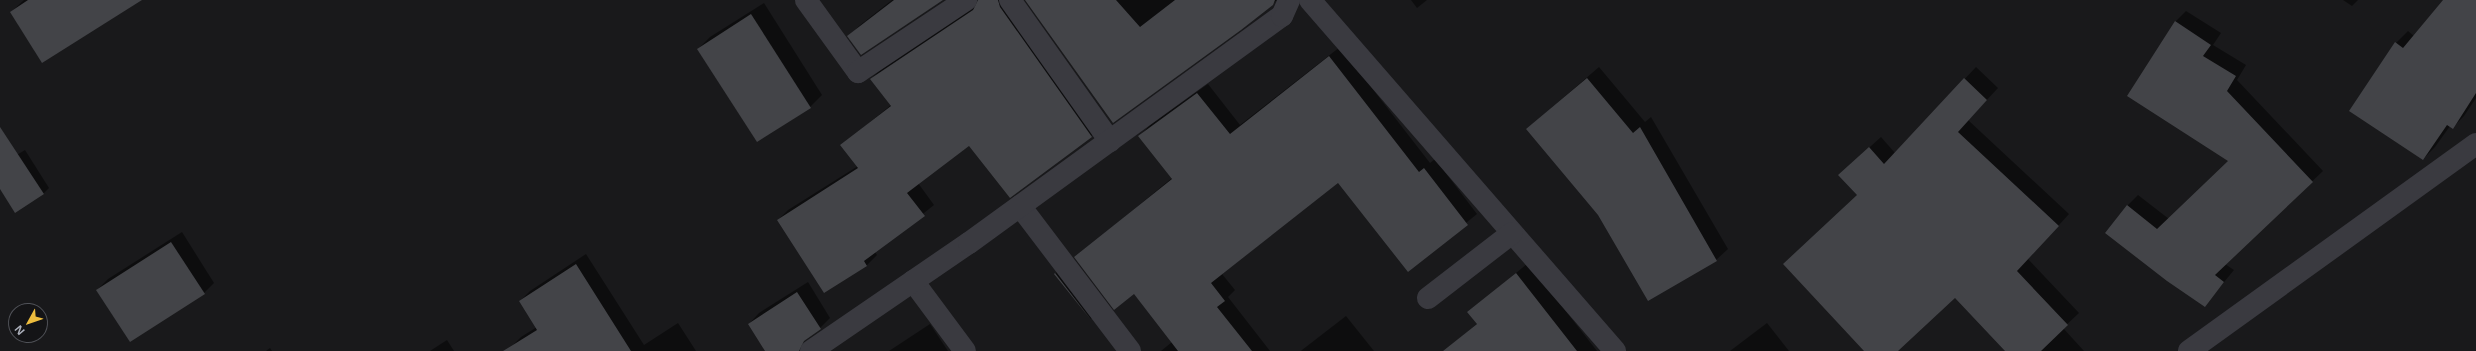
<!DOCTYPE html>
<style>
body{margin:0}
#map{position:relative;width:2476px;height:351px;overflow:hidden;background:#19191b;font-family:"Open Sans",sans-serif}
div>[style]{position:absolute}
.shadow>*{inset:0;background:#0007}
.building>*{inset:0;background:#434448}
.minor>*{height:22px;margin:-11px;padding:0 11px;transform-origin:11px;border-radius:11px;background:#3a3a40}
span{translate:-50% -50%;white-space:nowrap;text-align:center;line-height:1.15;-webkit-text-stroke:3px #141416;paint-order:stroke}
.north{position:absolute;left:8px;top:303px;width:40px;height:40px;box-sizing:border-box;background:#141416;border:1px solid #505258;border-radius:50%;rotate:230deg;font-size:11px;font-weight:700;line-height:16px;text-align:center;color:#abafba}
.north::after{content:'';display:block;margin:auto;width:14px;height:18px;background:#edbd3e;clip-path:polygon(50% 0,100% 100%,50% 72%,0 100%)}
</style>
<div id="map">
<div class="shadow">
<div style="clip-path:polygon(24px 0,140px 0,11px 12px)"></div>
<div style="clip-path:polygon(892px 0,942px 0,849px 36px,859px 26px)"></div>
<div style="clip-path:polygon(979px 0,1008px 0,1101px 126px,1091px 136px,970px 145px,918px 183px,934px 205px,875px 252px,877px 255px,867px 265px,824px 292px,778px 220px,788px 210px,858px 166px,842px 145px,891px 105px,871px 79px,881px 69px,978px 4px)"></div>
<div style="clip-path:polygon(1027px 0,1277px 0,1113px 122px)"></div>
<div style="clip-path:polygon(1411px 0,1427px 0,1417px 8px)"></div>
<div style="clip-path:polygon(2343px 0,2358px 0,2352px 6px)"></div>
<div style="clip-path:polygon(2444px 0,2476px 0,2476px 98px,2464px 116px,2452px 128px,2450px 126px,2435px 147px,2423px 159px,2396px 43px,2408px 31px,2414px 36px)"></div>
<div style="clip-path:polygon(764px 3px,822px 95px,810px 107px,757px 141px,698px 49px,710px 37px)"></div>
<div style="clip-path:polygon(2186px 11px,2221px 33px,2213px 45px,2246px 65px,2237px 80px,2323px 171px,2225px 264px,2234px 270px,2205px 305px,2127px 206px,2138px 195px,2169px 219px,2230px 161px,2175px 22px)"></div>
<div style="clip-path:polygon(1340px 47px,1430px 163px,1435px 159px,1477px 214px,1408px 270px,1338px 182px,1222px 274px,1235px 290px,1228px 297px,1270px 351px,1161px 351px,1172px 342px,1134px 293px,1076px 257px,1172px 178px,1140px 136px,1150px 125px,1208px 84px,1240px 125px)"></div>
<div style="clip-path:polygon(1599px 67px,1645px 122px,1651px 117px,1728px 249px,1716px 260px,1599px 214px,1527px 129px)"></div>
<div style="clip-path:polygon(1976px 67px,1998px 88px,1968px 120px,2069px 214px,2028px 259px,2079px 313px,2063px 328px,2084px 351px,2006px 351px,1955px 296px,1896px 351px,1866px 351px,1858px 194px,1851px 164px,1881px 137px,1895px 153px)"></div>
<div style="clip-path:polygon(25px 150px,49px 188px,43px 194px,0 187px,0 165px)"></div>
<div style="clip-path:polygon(182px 232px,214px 283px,204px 293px,97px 290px,108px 279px)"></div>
<div style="clip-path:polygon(586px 254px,644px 345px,678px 323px,696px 351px,513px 351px,511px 347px,521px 337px,537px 327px,520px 301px,530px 291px)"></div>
<div style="clip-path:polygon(1066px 263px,1101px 309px,1091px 319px,1055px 274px)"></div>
<div style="clip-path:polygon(1528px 263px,1597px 351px,1444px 351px,1478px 323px,1469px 312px)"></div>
<div style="clip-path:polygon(808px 282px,830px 318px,820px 328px,785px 351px,767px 351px,749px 324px,759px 313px)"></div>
<div style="clip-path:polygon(1346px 316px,1374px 351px,1301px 351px,1302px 350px)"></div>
<div style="clip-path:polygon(1767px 323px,1789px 351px,1730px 351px)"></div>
<div style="clip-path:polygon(930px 324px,948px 351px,889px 351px)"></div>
<div style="clip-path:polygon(447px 340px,454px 351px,430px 351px)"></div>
<div style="clip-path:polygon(270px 348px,272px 351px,266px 351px)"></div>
</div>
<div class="building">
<div style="clip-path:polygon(28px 0,142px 0,42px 63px,10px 12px)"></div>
<div style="clip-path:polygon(894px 0,943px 0,861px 55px,847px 36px)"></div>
<div style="clip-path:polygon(978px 0,998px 0,1000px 7px,1092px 137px,1010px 198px,969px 146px,907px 193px,925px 216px,864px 261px,867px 266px,824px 293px,777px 220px,858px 168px,840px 145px,891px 106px,870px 79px,973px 10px)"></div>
<div style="clip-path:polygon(1025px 0,1116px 0,1140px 27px,1175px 0,1275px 0,1273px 5px,1241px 30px,1113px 123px)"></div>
<div style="clip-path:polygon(2443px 0,2476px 0,2476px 93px,2453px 129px,2447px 125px,2423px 160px,2349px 111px,2395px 42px,2403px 48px)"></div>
<div style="clip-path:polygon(751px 14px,811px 108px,757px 142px,697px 49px)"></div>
<div style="clip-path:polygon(2175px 21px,2211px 45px,2203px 56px,2236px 76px,2227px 91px,2313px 182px,2215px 275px,2224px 282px,2205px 307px,2167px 281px,2105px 233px,2127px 205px,2157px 229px,2228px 161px,2127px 96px)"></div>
<div style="clip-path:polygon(1329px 56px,1419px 172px,1424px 168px,1468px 225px,1408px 272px,1338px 183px,1211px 283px,1225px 301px,1217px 307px,1252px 351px,1178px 351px,1134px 294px,1114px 310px,1074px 257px,1172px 179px,1138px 136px,1197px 93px,1230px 134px)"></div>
<div style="clip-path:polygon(1587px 78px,1633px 133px,1640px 127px,1717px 261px,1648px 301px,1598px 215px,1526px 129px)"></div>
<div style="clip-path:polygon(1964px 78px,1987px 100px,1958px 132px,2059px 226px,2017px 271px,2068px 325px,2041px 351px,2005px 351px,1955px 298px,1898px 351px,1864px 351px,1783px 264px,1857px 195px,1838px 175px,1869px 147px,1884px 164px)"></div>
<div style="clip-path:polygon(0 127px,44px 194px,15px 213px,0 189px)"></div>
<div style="clip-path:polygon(171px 242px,205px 294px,130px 342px,96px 290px)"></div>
<div style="clip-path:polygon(576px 264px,631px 351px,503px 351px,537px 330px,519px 301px)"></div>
<div style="clip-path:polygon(1055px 273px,1091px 320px,1054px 274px)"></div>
<div style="clip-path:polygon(1516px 273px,1577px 351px,1443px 351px,1477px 324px,1467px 312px)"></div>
<div style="clip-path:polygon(797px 292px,821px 329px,804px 341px,799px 351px,765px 351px,748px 324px)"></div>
</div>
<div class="minor">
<div style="left:806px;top:0;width:89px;rotate:54.2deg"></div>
<div style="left:858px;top:72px;width:130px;rotate:-33.7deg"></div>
<div style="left:1010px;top:0;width:173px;rotate:54.7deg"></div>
<div style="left:1310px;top:0;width:465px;rotate:49deg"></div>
<div style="left:1020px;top:206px;width:182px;rotate:52.8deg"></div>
<div style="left:913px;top:281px;width:87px;rotate:53.4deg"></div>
<div style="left:1428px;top:298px;width:106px;rotate:-37.7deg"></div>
<div style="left:811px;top:351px;width:191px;rotate:-34.4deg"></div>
<div style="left:969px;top:243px;width:387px;rotate:-36deg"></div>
<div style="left:1282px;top:16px;width:17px;rotate:-66deg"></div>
<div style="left:2189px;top:351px;width:354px;rotate:-35.8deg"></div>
</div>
<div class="north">N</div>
</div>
